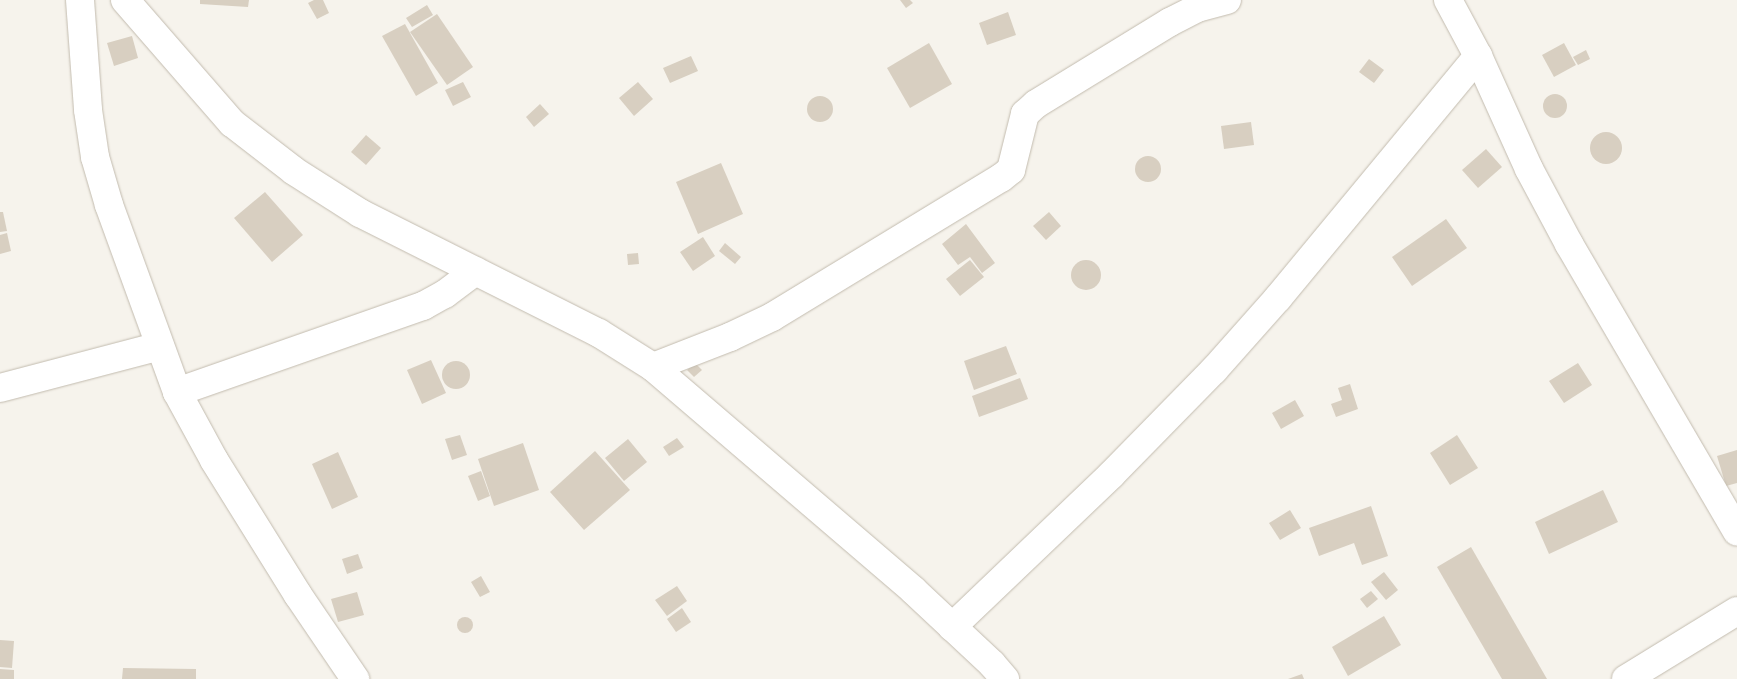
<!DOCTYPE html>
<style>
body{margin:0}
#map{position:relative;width:1737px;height:679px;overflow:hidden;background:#f6f3ec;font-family:Inter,sans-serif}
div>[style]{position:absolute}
.building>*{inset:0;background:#d8cfc1}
.round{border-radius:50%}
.roads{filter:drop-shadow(0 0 1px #c2bbae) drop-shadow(0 0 1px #c2bbae)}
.minor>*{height:28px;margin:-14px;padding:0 14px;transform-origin:14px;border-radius:14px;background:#fff}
span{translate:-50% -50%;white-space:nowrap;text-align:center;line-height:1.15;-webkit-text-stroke:4px #fff;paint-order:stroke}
</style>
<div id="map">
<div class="building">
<div style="clip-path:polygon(200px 0,249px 0,248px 7px,200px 4px)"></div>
<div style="clip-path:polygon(314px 0,323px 0,329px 13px,317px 19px,308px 3px)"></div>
<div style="clip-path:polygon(900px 0,910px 0,913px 3px,906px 8px)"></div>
<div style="clip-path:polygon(427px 5px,433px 15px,412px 27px,406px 18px)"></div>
<div style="clip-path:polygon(1008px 12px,1016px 35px,987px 45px,979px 23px)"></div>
<div style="clip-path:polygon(437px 14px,473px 67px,447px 85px,410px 32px)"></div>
<div style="clip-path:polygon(405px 24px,438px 83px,416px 96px,382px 36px)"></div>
<div style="clip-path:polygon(132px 36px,138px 58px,114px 66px,107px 43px)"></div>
<div style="clip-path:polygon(929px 43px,952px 84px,910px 108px,887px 68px)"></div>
<div style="clip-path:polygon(1564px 43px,1576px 65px,1554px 77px,1542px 55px)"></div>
<div style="clip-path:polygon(1586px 50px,1590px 59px,1578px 65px,1573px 57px)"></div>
<div style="clip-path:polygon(691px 56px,698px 71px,670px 83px,663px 68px)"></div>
<div style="clip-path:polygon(1369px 59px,1384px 70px,1374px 83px,1359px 72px)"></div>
<div style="clip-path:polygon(463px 82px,471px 97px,453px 106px,445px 90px)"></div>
<div style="clip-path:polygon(638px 82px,653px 99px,634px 116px,619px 98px)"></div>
<div class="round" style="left:1543px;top:94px;width:24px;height:24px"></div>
<div class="round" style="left:807px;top:96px;width:26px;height:26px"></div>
<div style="clip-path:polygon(540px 104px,549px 114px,534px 127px,526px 117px)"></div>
<div style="clip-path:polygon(1251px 122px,1254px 145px,1224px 149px,1221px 126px)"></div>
<div class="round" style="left:1590px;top:132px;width:32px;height:32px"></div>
<div style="clip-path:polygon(366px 135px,381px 148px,366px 165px,351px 152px)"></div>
<div style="clip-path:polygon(1486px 149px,1502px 167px,1478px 188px,1462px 170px)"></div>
<div class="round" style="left:1135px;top:156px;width:26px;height:26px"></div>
<div style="clip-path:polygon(721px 163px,743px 214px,698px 234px,676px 182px)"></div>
<div style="clip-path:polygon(265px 192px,303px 235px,272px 262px,234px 218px)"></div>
<div style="clip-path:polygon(0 212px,3px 212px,7px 231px,0 232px)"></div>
<div style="clip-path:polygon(1049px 212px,1061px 226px,1046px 240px,1033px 226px)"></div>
<div style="clip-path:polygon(1446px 219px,1467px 248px,1412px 286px,1392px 257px)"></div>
<div style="clip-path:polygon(966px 224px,995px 263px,982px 273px,970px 257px,958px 265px,942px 244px)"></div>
<div style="clip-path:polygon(7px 233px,11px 251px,0 254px,0 235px)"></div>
<div style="clip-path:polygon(703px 237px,715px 256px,693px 271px,680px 252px)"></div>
<div style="clip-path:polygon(725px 243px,741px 257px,735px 264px,719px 251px)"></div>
<div style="clip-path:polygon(638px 253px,639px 264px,628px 265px,627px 254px)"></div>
<div style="clip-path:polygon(970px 260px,984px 277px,960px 296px,946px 279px)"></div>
<div class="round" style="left:1071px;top:260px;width:30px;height:30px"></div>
<div style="clip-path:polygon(1006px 346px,1017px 374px,974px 390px,964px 361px)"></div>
<div style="clip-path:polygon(431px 360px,446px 393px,422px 404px,407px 370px)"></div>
<div class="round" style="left:442px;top:361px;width:28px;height:28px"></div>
<div style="clip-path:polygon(695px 363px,702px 370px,694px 377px,687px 370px)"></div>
<div style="clip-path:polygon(1578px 363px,1592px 385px,1564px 403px,1549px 381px)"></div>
<div style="clip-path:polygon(1020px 378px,1028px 399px,979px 417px,972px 396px)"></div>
<div style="clip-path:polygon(1350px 384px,1358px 409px,1336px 417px,1331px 404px,1342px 400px,1338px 388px)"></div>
<div style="clip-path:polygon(1295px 400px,1304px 416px,1281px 429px,1272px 413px)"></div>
<div style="clip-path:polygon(460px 435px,467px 455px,452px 460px,445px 439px)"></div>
<div style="clip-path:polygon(1457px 435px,1478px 468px,1450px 485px,1430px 453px)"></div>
<div style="clip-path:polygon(677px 438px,684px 447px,669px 456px,663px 447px)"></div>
<div style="clip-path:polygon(628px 439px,647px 462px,624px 481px,605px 458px)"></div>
<div style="clip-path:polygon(523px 443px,539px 490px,494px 506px,478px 459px)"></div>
<div style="clip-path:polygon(1737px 450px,1737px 483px,1726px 486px,1717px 456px)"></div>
<div style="clip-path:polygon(595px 451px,630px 490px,584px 530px,550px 492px)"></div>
<div style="clip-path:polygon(338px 452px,358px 497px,332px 509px,312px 464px)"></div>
<div style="clip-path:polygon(481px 471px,490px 496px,478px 501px,468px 476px)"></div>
<div style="clip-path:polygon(1603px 490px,1618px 522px,1549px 554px,1535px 522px)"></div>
<div style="clip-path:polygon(1371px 506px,1388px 556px,1362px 565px,1354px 543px,1319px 556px,1309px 528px)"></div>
<div style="clip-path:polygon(1290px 510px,1301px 528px,1280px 540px,1269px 523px)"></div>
<div style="clip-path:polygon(1471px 547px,1547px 679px,1502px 679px,1437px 567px)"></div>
<div style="clip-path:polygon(358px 554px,363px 568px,347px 574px,342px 559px)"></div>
<div style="clip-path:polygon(1384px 572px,1398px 590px,1386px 600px,1371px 582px)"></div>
<div style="clip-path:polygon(481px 576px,490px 592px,480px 597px,471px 582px)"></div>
<div style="clip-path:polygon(677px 586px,687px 601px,667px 616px,655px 600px)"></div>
<div style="clip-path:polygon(1371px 591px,1378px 599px,1367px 608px,1360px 599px)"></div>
<div style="clip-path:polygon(357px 592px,364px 615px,338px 622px,331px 599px)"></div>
<div style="clip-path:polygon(682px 608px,691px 622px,676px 632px,667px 619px)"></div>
<div style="clip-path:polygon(1384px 616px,1401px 645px,1348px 676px,1332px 647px)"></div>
<div class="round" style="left:457px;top:617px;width:16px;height:16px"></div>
<div style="clip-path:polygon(0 640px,14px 641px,12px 668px,0 667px)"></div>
<div style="clip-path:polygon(123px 668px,196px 669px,196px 679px,122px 679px)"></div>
<div style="clip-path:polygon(0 669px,14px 670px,14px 679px,0 679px)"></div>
<div style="clip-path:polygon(1302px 674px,1304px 679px,1288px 679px)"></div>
</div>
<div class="roads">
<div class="minor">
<div style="left:80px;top:0;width:110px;rotate:85.8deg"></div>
<div style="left:88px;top:110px;width:48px;rotate:81.5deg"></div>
<div style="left:95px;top:157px;width:50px;rotate:73.7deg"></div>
<div style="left:109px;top:205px;width:199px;rotate:70deg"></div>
<div style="left:177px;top:392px;width:77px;rotate:61.4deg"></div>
<div style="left:214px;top:460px;width:159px;rotate:58.1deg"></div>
<div style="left:298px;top:595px;width:102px;rotate:55.8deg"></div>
<div style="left:125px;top:0;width:163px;rotate:49deg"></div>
<div style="left:232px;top:123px;width:78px;rotate:37.7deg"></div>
<div style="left:294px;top:171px;width:78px;rotate:32.5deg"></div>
<div style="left:360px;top:213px;width:267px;rotate:26.7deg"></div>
<div style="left:599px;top:333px;width:64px;rotate:32.2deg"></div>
<div style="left:653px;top:367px;width:343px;rotate:40.6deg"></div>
<div style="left:913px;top:590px;width:108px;rotate:43.1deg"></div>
<div style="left:992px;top:664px;width:20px;rotate:49deg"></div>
<div style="left:1448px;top:0;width:64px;rotate:61.8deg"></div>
<div style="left:1478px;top:56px;width:124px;rotate:65.7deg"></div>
<div style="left:1529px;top:169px;width:85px;rotate:61.9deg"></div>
<div style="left:1569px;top:244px;width:333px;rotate:59.7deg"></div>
<div style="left:653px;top:367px;width:83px;rotate:-21.3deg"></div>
<div style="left:730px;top:337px;width:47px;rotate:-25.5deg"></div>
<div style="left:772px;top:317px;width:268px;rotate:-31.3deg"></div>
<div style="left:1001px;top:178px;width:13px;rotate:-39deg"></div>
<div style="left:1011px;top:170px;width:58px;rotate:-76deg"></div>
<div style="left:1025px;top:114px;width:15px;rotate:-42deg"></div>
<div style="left:1036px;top:104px;width:157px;rotate:-31.5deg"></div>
<div style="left:1170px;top:22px;width:30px;rotate:-27deg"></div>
<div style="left:1197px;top:8px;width:31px;rotate:-15deg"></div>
<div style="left:0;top:388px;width:165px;rotate:-14.7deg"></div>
<div style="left:177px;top:392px;width:261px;rotate:-19.3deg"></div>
<div style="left:423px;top:306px;width:25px;rotate:-29deg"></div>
<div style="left:445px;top:294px;width:38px;rotate:-37deg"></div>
<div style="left:952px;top:627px;width:221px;rotate:-43.7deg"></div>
<div style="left:1112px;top:474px;width:146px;rotate:-45.6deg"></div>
<div style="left:1214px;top:370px;width:96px;rotate:-48.4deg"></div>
<div style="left:1278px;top:298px;width:314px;rotate:-50.4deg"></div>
<div style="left:1626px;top:679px;width:130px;rotate:-31.5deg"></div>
</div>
</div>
</div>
